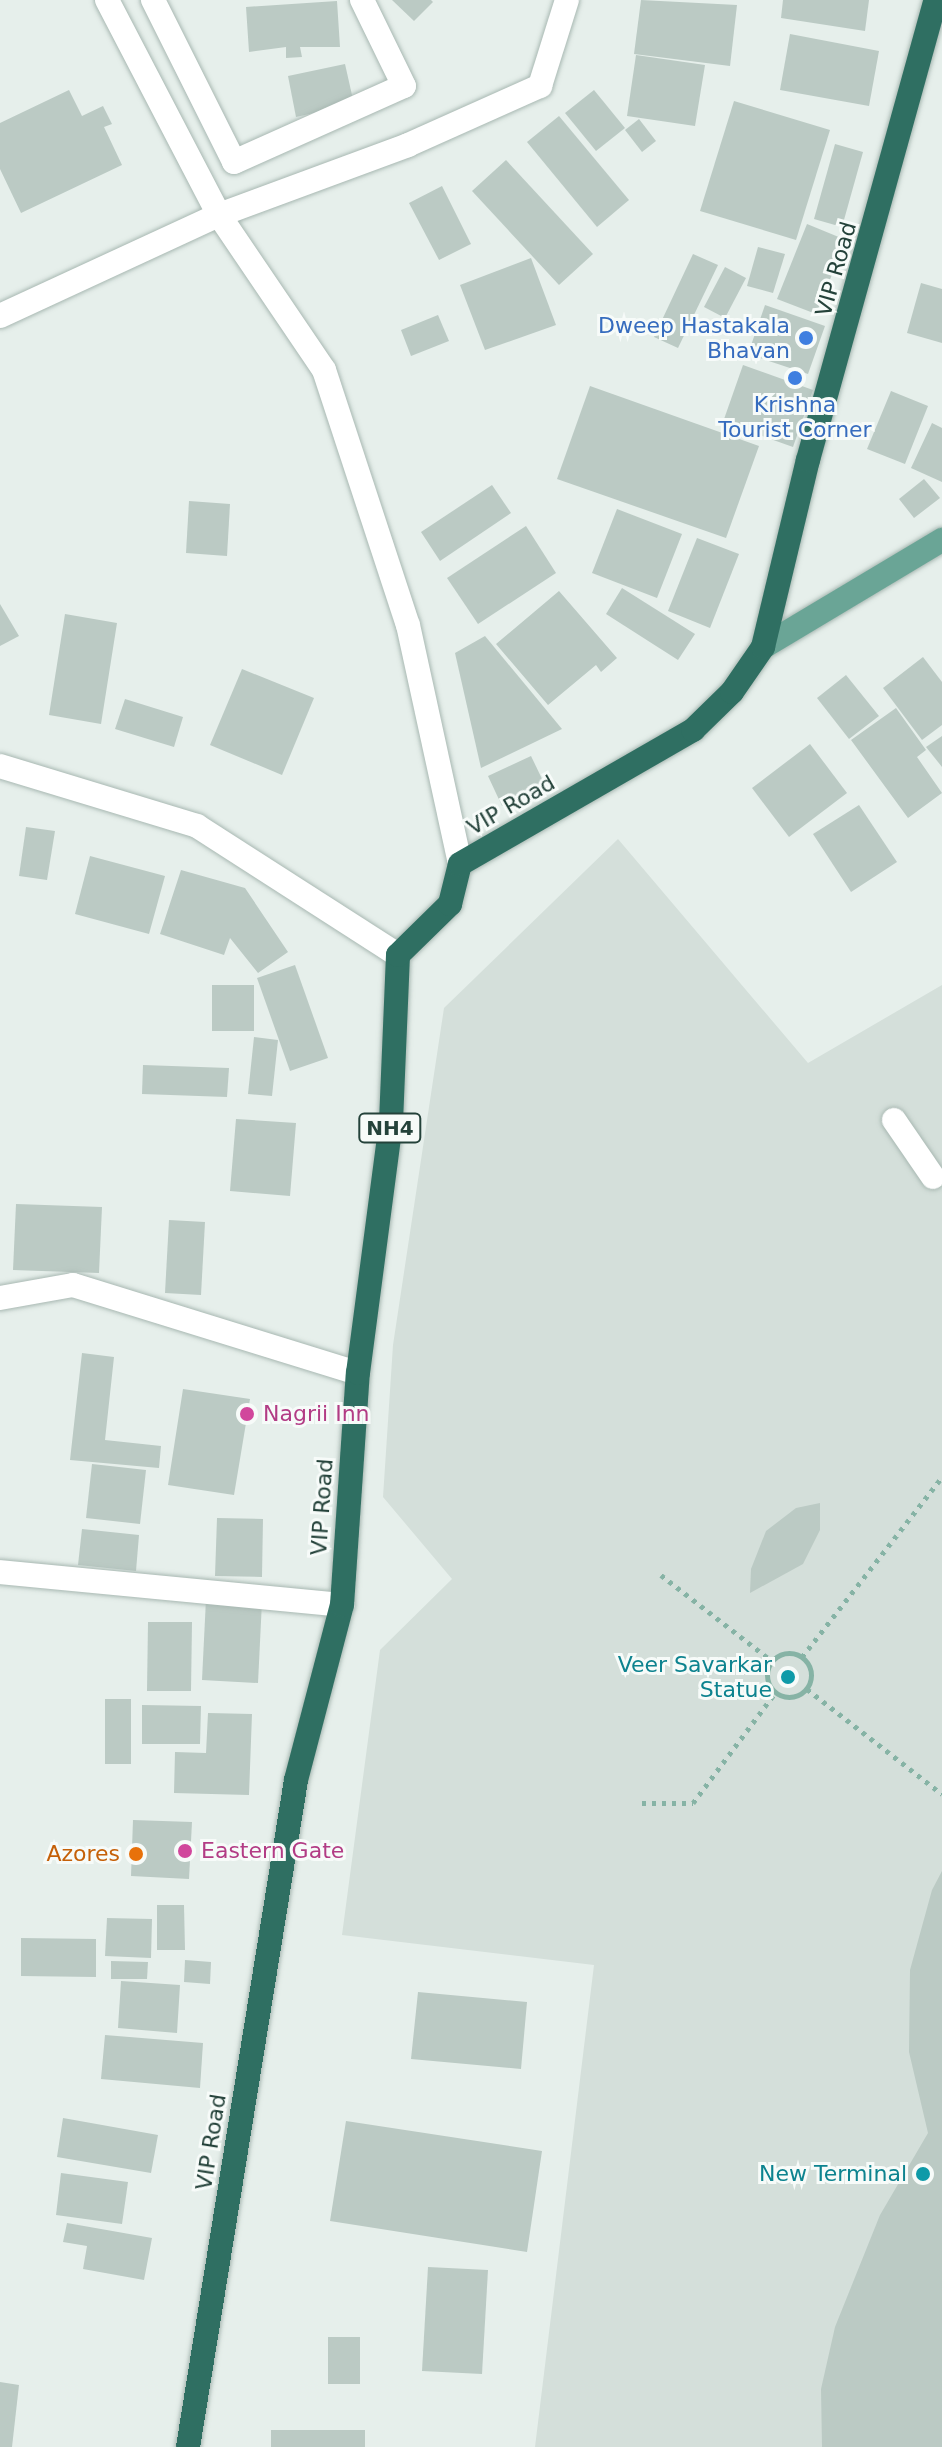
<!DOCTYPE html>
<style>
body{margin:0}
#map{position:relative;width:942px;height:2447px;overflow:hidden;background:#e6efeb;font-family:"DejaVu Sans",sans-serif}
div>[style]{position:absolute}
.built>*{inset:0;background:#d4dfda}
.building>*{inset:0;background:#bbcac4}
.path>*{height:5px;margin-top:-2.5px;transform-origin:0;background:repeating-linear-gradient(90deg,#86b3a5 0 4px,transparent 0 10px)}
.path>.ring{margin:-2.5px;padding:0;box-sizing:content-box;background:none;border:5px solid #86b3a5;border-radius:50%}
.roads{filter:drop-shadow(0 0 2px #a8b8b2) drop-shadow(0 0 2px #a8b8b2)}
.minor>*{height:24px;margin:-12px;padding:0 12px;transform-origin:12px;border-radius:12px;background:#fff}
.major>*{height:24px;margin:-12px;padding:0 12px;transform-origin:12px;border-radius:12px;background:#6aa596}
.highway>*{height:24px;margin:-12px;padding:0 12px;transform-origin:12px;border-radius:12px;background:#2f6f62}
.dots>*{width:22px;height:22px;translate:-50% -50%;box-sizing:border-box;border:4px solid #f7fbf9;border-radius:50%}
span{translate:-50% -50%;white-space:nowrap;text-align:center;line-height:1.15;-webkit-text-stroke:6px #f7fbf9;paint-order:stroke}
.shield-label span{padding:2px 6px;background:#f7fbf9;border:2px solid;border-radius:6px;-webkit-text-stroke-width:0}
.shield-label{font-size:20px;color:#24423a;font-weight:700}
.street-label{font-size:22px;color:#24423a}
.shop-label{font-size:22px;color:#366cbe}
.right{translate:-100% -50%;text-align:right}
.hotel-label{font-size:22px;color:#b23c85}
.left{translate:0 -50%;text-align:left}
.culture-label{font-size:22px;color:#0d838f}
.food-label{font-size:22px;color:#c56008}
</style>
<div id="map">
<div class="built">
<div style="clip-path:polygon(618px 839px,808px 1063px,942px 985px,942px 2447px,535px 2447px,594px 1965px,342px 1935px,380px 1650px,452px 1579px,383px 1497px,393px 1345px,444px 1008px)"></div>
</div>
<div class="building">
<div style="clip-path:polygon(392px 0,431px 0,433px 2px,414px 21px)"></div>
<div style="clip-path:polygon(641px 0,737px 5px,730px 66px,634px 54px)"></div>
<div style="clip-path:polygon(783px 0,869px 0,865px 31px,781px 18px)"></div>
<div style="clip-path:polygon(337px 1px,340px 47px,300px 47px,302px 57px,286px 58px,286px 47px,249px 52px,246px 7px)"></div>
<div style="clip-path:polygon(790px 34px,879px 51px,869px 106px,780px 90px)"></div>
<div style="clip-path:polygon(636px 55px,705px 65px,695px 126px,627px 116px)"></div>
<div style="clip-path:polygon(345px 64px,354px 104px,296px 117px,288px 76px)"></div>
<div style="clip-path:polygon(69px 90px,82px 116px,103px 106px,112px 124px,104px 127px,122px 165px,21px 213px,0 169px,0 123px)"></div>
<div style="clip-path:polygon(594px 90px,625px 128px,596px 151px,565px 113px)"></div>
<div style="clip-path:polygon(734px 101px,830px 130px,796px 240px,700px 211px)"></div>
<div style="clip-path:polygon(559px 116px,629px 200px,597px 227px,527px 142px)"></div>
<div style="clip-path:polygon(639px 119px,656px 141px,642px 152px,625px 130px)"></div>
<div style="clip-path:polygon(835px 144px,863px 152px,842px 227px,814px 219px)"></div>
<div style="clip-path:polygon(506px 160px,593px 254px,559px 285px,472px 191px)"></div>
<div style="clip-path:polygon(442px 186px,471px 244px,439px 260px,409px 203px)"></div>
<div style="clip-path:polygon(807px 224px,846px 240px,816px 314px,777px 299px)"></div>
<div style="clip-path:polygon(758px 247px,785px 254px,773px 293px,747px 286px)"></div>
<div style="clip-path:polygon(693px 254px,718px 265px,678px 348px,654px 337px)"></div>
<div style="clip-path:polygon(531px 258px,556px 325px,485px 350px,460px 285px)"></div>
<div style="clip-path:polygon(725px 267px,746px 278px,725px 318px,704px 307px)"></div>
<div style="clip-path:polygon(921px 283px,942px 289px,942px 343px,907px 333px)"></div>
<div style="clip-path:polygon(765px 305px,825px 326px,808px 374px,748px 354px)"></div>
<div style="clip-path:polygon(438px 315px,449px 341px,411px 356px,401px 330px)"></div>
<div style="clip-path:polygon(743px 365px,813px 390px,793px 447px,723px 422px)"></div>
<div style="clip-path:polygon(590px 386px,759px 446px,726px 538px,557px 479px)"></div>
<div style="clip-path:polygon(891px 391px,928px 406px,905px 464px,867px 449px)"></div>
<div style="clip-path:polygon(932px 423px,942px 428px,942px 482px,911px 468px)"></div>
<div style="clip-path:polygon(924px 479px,940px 498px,914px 518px,899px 499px)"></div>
<div style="clip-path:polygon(492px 485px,511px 513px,440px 561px,421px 532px)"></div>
<div style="clip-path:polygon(189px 501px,230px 504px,227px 556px,186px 553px)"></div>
<div style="clip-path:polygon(617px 509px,682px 534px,657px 598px,592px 573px)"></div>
<div style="clip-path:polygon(526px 526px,556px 573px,478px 624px,447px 578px)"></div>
<div style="clip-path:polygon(697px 538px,739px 554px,710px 628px,668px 611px)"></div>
<div style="clip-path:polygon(622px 588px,695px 634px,678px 660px,606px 614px)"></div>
<div style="clip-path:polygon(559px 591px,617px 658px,601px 672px,596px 665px,548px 705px,496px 644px)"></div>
<div style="clip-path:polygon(0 604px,19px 636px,0 646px)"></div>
<div style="clip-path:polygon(65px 614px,117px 623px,101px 724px,49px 715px)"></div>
<div style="clip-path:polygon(485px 636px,562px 729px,481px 768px,455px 653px)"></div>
<div style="clip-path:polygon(923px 657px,942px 682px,942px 725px,922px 740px,883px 688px)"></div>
<div style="clip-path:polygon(242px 669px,314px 698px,282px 775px,210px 745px)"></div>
<div style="clip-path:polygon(846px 675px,879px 716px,849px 739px,817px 698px)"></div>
<div style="clip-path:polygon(125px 699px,183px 717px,174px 747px,115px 729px)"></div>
<div style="clip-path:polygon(896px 708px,926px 750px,917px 757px,942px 793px,908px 818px,851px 740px)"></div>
<div style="clip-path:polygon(942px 736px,942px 767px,926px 747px)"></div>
<div style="clip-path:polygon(810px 744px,847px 793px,789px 837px,752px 788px)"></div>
<div style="clip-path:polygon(531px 756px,545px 785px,502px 806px,488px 776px)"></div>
<div style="clip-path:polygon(859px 805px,897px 862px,851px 892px,813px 834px)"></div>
<div style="clip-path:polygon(26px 827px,55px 831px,47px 880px,19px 876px)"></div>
<div style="clip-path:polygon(90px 856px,165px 876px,149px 934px,75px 914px)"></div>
<div style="clip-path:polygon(181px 870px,245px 888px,288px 952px,258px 973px,230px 938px,224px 955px,160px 934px)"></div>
<div style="clip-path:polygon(295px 965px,328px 1058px,290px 1071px,257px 978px)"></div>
<div style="clip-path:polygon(212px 985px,254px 985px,254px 1031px,212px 1031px)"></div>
<div style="clip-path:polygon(254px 1037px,278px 1040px,272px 1096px,248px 1094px)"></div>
<div style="clip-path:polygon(143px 1065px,229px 1068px,227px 1097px,142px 1094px)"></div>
<div style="clip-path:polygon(236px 1119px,296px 1123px,290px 1196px,230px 1191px)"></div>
<div style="clip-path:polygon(16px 1204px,102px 1207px,99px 1273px,13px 1270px)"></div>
<div style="clip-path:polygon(169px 1220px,205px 1222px,201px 1295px,165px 1293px)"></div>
<div style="clip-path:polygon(82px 1353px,114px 1357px,105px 1440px,161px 1446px,159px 1468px,70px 1460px)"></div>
<div style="clip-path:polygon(183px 1389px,250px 1399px,234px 1495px,168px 1485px)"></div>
<div style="clip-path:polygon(92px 1464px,146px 1470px,140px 1524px,86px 1518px)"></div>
<div style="clip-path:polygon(820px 1503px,820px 1530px,803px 1564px,750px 1593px,751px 1569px,766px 1531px,796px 1508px)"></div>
<div style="clip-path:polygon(217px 1518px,263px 1519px,262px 1577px,215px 1576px)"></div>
<div style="clip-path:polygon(82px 1529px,139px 1535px,136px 1571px,78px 1565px)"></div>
<div style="clip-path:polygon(206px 1599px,262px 1601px,258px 1683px,202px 1680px)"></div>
<div style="clip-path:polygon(148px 1622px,192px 1622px,191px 1691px,147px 1691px)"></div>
<div style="clip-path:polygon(105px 1699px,131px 1699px,131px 1764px,105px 1764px)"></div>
<div style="clip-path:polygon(142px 1705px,201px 1706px,200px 1744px,142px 1744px)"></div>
<div style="clip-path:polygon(208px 1713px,252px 1714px,249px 1795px,174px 1793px,175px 1752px,206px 1753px)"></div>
<div style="clip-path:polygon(133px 1820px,192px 1822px,189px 1879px,131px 1876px)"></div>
<div style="clip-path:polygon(942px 1871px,942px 2447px,822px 2447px,821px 2389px,835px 2327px,880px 2215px,928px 2133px,909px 2052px,910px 1970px,932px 1890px)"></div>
<div style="clip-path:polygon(157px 1905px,184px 1905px,185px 1950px,157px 1950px)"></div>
<div style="clip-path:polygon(107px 1918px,152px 1919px,151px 1958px,105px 1956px)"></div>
<div style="clip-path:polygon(21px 1938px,96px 1939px,96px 1977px,21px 1976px)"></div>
<div style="clip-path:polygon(185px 1960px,211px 1962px,210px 1984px,184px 1982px)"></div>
<div style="clip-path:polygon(111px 1961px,148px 1962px,147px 1979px,111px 1979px)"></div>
<div style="clip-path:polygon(121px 1981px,180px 1985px,177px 2033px,118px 2028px)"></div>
<div style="clip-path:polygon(418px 1992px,527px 2002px,521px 2069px,411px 2059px)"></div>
<div style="clip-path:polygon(105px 2035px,203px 2043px,200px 2088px,101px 2079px)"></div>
<div style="clip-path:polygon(63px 2118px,158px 2135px,151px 2173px,57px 2157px)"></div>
<div style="clip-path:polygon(346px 2121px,542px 2151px,527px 2252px,330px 2221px)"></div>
<div style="clip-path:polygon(61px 2173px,128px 2182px,122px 2224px,56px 2215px)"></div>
<div style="clip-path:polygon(67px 2223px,152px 2238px,144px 2280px,83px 2269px,87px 2246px,63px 2242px)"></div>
<div style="clip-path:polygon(428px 2267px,488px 2270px,482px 2374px,422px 2371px)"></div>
<div style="clip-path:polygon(328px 2337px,360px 2337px,360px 2384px,328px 2384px)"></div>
<div style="clip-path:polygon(0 2382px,19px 2385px,12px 2447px,0 2447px)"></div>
<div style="clip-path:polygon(271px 2430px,365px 2430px,365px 2447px,271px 2447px)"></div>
</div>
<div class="path">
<div style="left:661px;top:1575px;width:140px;rotate:37.8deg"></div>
<div class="ring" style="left:767px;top:1653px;width:39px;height:39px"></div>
<div style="left:802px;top:1657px;width:228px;rotate:-52.1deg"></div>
<div style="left:807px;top:1689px;width:171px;rotate:37.9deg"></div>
<div style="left:642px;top:1803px;width:51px"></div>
<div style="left:693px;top:1803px;width:137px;rotate:-53.3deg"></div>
</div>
<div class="roads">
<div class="minor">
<div style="left:107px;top:0;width:242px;rotate:62.5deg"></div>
<div style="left:219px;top:215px;width:187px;rotate:55.9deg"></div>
<div style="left:324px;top:370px;width:268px;rotate:71.8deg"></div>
<div style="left:408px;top:625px;width:245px;rotate:77.7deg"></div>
<div style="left:153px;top:0;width:181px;rotate:63.4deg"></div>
<div style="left:234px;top:162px;width:186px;rotate:-24.1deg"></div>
<div style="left:404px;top:86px;width:96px;rotate:-116deg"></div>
<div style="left:0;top:316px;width:241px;rotate:-24.8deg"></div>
<div style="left:219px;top:215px;width:202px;rotate:-20.3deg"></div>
<div style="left:408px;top:145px;width:145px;rotate:-24.1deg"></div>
<div style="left:540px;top:86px;width:90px;rotate:-72.6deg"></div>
<div style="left:0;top:766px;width:206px;rotate:16.9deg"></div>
<div style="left:197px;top:826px;width:239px;rotate:32.7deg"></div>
<div style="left:894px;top:1120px;width:69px;rotate:55.6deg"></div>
<div style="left:0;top:1298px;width:74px;rotate:-10.1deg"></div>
<div style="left:73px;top:1285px;width:298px;rotate:17.2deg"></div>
<div style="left:0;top:1572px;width:344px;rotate:5.5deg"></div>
</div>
<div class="major">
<div style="left:763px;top:647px;width:209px;rotate:-30.9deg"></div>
</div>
<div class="highway">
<div style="left:188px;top:2447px;width:676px;rotate:-80.8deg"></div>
<div style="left:296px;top:1780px;width:181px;rotate:-75.3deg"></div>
<div style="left:342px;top:1605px;width:233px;rotate:-86.1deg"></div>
<div style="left:358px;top:1373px;width:253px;rotate:-82.5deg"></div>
<div style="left:391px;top:1122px;width:167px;rotate:-87.6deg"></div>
<div style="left:398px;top:955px;width:73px;rotate:-44.4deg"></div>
<div style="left:450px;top:904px;width:41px;rotate:-76deg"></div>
<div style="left:460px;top:864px;width:269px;rotate:-29.9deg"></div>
<div style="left:693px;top:730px;width:54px;rotate:-44.3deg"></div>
<div style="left:732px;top:692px;width:55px;rotate:-55.4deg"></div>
<div style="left:763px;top:647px;width:192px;rotate:-76.5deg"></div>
<div style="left:808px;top:460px;width:477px;rotate:-74.5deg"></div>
</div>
</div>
<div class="dots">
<div style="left:806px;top:338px;background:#3f7fe0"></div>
<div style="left:795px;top:378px;background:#3f7fe0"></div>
<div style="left:247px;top:1414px;background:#d1479c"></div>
<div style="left:788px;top:1677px;background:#0f9aa8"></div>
<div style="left:185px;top:1851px;background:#d1479c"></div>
<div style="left:136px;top:1854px;background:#e8710a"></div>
<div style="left:923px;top:2174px;background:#0f9aa8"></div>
</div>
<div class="shield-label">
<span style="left:390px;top:1128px">NH4</span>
</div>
<div class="street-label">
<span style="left:836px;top:269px;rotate:-74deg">VIP Road</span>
<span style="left:511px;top:805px;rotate:-30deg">VIP Road</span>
<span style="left:322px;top:1507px;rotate:-86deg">VIP Road</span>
<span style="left:211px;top:2142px;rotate:-81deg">VIP Road</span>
</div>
<div class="shop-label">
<span class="right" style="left:790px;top:338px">Dweep Hastakala<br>Bhavan</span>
<span style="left:795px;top:417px">Krishna<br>Tourist Corner</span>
</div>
<div class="hotel-label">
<span class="left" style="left:263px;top:1414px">Nagrii Inn</span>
<span class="left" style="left:201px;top:1851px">Eastern Gate</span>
</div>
<div class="culture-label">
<span class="right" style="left:772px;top:1677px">Veer Savarkar<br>Statue</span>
<span class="right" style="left:907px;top:2174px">New Terminal</span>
</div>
<div class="food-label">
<span class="right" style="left:120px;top:1854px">Azores</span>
</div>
</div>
